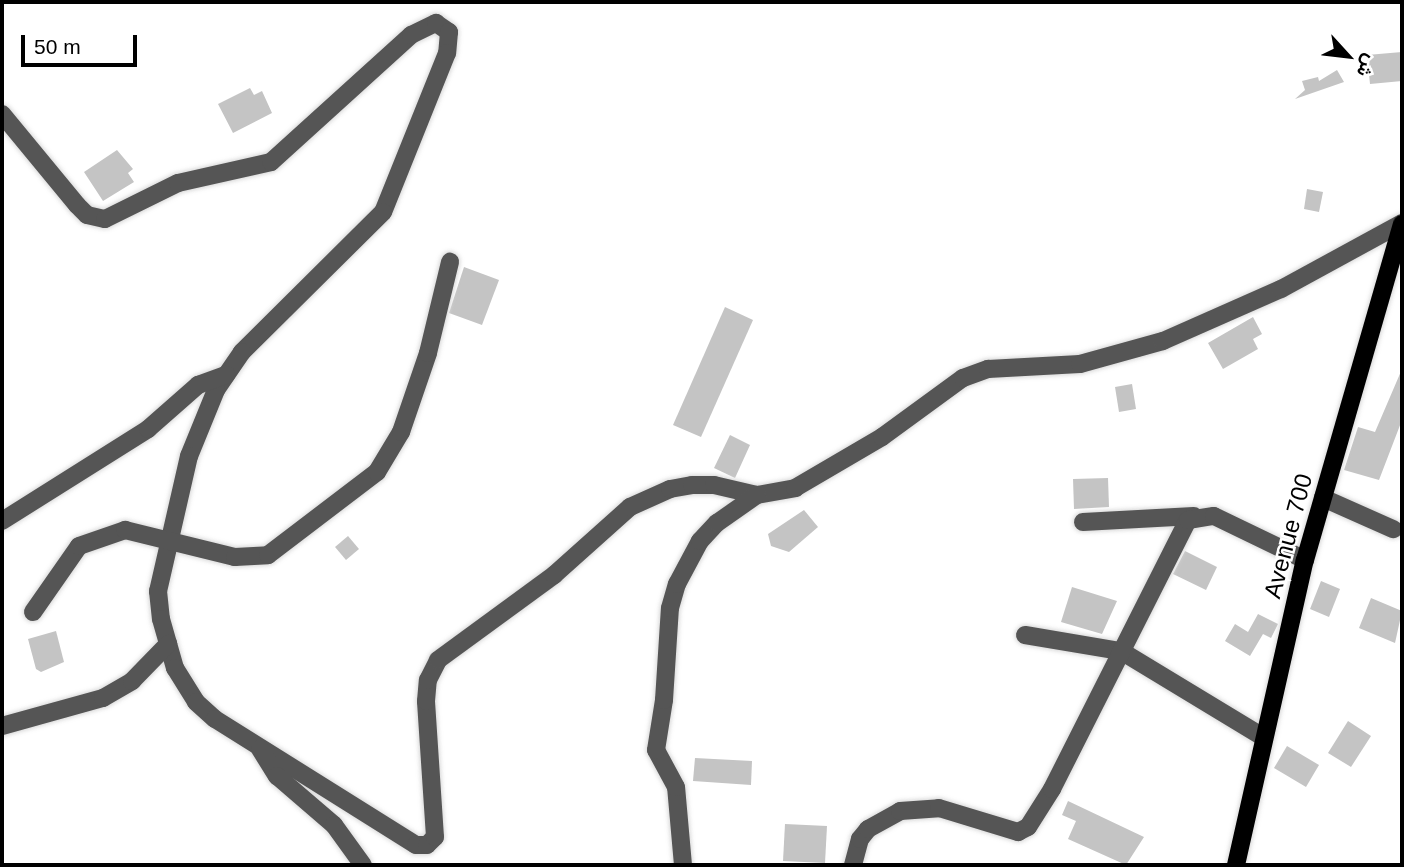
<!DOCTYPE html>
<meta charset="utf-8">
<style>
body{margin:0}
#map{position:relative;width:1404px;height:867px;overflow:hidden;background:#fff;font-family:Arial,Vazirmatn,sans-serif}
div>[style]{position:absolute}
.building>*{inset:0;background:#c4c4c4}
.roads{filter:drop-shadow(0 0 2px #dbdbdb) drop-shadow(0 0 2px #dbdbdb)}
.minor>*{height:18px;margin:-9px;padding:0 9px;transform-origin:9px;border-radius:9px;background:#555}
.major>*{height:18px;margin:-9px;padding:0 9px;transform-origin:9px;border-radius:9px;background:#000}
span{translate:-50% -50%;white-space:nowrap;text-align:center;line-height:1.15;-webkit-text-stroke:5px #fff;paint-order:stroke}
.street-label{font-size:24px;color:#000}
.frame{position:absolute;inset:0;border:4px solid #000;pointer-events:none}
.north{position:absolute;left:1313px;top:21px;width:70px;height:70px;-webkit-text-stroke:5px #fff;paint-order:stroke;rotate:117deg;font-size:19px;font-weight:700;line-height:28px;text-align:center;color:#000}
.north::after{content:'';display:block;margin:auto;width:24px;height:32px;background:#000;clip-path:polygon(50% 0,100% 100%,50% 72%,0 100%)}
.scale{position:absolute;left:21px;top:35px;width:116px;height:32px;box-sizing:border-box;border:4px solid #000;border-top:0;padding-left:9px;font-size:21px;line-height:24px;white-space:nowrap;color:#000;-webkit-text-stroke:5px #fff;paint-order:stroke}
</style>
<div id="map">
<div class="building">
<div style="clip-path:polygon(1402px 52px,1402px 81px,1370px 84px,1367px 55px)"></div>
<div style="clip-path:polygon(1337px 70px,1344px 82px,1295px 99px,1305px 90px,1302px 81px,1318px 77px,1319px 81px)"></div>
<div style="clip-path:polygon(250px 88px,254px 95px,262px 91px,272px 113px,233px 133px,218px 104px)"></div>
<div style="clip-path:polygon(117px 150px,133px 169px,128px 173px,134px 182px,103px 201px,84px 172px)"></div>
<div style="clip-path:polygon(1307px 189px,1323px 192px,1319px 212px,1304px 209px)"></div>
<div style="clip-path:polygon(464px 267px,499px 280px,482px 325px,449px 313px)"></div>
<div style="clip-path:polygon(725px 307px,753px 320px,701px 437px,673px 425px)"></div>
<div style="clip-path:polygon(1253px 317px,1262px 334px,1253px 339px,1258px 349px,1223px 369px,1208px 343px)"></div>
<div style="clip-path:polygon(1402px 369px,1402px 420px,1379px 480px,1344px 470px,1358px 427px,1375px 432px)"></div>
<div style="clip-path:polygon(1132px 384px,1136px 409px,1119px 412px,1115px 387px)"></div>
<div style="clip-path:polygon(730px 435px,750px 445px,735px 478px,714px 468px)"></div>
<div style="clip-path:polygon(1108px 478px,1109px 507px,1074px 509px,1073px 479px)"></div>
<div style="clip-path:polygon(804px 510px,818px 527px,789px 552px,771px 546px,768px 534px)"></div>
<div style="clip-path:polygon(348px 536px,359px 549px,346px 560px,335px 547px)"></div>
<div style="clip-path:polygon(1185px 551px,1217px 567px,1206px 590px,1173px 574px)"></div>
<div style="clip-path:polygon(1321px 581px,1340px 589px,1329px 617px,1310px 609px)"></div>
<div style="clip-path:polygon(1072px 587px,1117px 601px,1102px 634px,1061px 622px)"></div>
<div style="clip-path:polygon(1371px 598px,1402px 611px,1395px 643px,1359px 628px)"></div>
<div style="clip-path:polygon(1258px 614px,1278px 624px,1271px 638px,1263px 634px,1250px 656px,1225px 641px,1235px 624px,1248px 632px)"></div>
<div style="clip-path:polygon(56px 631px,64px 662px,41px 672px,36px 669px,28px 639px)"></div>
<div style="clip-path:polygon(1348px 721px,1371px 736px,1351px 767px,1328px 753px)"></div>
<div style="clip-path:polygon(1287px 746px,1319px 765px,1306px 787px,1274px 768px)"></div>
<div style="clip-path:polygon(695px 758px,752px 761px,751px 785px,693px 781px)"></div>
<div style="clip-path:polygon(1068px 801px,1144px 837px,1126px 865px,1068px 839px,1076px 821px,1062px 815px)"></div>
<div style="clip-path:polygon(785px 824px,827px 826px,825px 863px,783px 861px)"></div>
</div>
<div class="roads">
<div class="minor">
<div style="left:2px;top:114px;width:118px;rotate:50.5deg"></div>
<div style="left:77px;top:205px;width:14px;rotate:45deg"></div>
<div style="left:87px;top:215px;width:18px;rotate:13deg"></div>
<div style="left:105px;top:219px;width:81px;rotate:-26.3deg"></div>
<div style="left:178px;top:183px;width:95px;rotate:-12.7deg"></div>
<div style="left:271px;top:162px;width:189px;rotate:-42.2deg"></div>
<div style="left:411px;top:35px;width:28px;rotate:-26deg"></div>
<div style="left:436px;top:23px;width:16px;rotate:35deg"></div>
<div style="left:449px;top:32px;width:21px;rotate:95deg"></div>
<div style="left:447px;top:53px;width:171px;rotate:111.9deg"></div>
<div style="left:383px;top:212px;width:199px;rotate:135.2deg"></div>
<div style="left:242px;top:352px;width:46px;rotate:124.4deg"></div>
<div style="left:216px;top:390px;width:71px;rotate:112.2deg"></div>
<div style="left:189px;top:456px;width:139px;rotate:102.9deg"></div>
<div style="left:158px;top:591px;width:28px;rotate:84deg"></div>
<div style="left:161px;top:619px;width:51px;rotate:74.1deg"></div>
<div style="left:175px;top:668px;width:40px;rotate:58deg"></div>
<div style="left:196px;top:702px;width:25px;rotate:42deg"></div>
<div style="left:215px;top:719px;width:237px;rotate:32.1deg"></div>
<div style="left:416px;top:845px;width:11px"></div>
<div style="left:427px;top:845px;width:11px;rotate:-45deg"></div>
<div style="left:435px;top:837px;width:136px;rotate:-93.8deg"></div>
<div style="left:426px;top:701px;width:21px;rotate:-85deg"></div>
<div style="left:428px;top:680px;width:22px;rotate:-63deg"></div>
<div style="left:438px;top:660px;width:144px;rotate:-36.2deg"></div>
<div style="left:554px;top:575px;width:102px;rotate:-41.8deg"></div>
<div style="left:630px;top:507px;width:44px;rotate:-24.2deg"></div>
<div style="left:670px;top:489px;width:22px;rotate:-10deg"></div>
<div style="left:692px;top:485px;width:22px"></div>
<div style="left:714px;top:485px;width:44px;rotate:13.1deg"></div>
<div style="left:757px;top:495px;width:39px;rotate:-10deg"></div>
<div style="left:795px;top:488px;width:101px;rotate:-30.4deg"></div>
<div style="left:882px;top:437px;width:100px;rotate:-36.1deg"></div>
<div style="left:963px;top:378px;width:27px;rotate:-20deg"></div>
<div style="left:988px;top:369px;width:92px;rotate:-3.1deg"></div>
<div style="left:1080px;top:364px;width:86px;rotate:-15.5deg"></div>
<div style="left:1163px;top:341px;width:129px;rotate:-23.8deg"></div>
<div style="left:1281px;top:289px;width:138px;rotate:-28.6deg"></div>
<div style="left:1323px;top:498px;width:77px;rotate:23.9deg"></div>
<div style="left:2px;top:521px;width:173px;rotate:-32.2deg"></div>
<div style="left:148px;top:429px;width:67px;rotate:-41.3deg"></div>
<div style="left:198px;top:385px;width:30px;rotate:-20deg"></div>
<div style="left:1083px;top:522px;width:111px;rotate:-3.1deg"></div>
<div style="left:33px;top:612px;width:80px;rotate:-55.1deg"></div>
<div style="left:79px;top:546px;width:49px;rotate:-19.2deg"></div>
<div style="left:125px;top:530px;width:113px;rotate:13.8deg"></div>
<div style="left:235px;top:557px;width:33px;rotate:-3deg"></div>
<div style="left:268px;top:555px;width:137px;rotate:-37.3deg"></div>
<div style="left:377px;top:472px;width:47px;rotate:-59deg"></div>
<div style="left:401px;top:432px;width:83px;rotate:-71.1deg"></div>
<div style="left:428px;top:353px;width:94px;rotate:-76.4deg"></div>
<div style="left:1025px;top:635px;width:97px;rotate:9.5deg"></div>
<div style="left:1121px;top:651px;width:166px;rotate:31.2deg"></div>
<div style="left:2px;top:726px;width:105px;rotate:-15.5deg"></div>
<div style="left:103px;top:698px;width:34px;rotate:-30deg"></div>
<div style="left:132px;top:681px;width:52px;rotate:-45.8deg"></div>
<div style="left:260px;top:749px;width:32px;rotate:58deg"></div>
<div style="left:277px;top:776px;width:75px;rotate:40.7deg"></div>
<div style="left:334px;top:825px;width:49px;rotate:54.1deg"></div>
<div style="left:683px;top:865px;width:78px;rotate:-95.1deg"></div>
<div style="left:676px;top:787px;width:42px;rotate:-118.4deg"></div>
<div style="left:656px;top:750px;width:51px;rotate:-80.9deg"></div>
<div style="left:664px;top:700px;width:92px;rotate:-86.3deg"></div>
<div style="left:670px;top:608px;width:25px;rotate:-74deg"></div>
<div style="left:677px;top:584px;width:49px;rotate:-61.9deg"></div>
<div style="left:700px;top:541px;width:25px;rotate:-47deg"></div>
<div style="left:717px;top:523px;width:49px;rotate:-35deg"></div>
<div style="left:853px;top:865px;width:27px;rotate:-75deg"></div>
<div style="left:860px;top:839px;width:13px;rotate:-51deg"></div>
<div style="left:868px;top:829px;width:37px;rotate:-29deg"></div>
<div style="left:900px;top:811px;width:39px;rotate:-4deg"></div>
<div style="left:939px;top:808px;width:83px;rotate:16.9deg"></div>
<div style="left:1018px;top:832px;width:11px;rotate:-27deg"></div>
<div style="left:1028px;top:827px;width:45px;rotate:-57.7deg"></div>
<div style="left:1052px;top:789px;width:301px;rotate:-63.2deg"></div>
<div style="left:1188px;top:520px;width:26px;rotate:-9deg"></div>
<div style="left:1214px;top:516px;width:101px;rotate:25.8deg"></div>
</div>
<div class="major">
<div style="left:1236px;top:865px;width:313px;rotate:-77.3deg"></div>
<div style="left:1305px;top:560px;width:350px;rotate:-73.9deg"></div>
</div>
</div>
<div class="street-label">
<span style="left:1288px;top:536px;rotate:-75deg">Avenue 700</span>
</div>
<div class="frame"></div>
<div class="north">ش</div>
<div class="scale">50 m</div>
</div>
